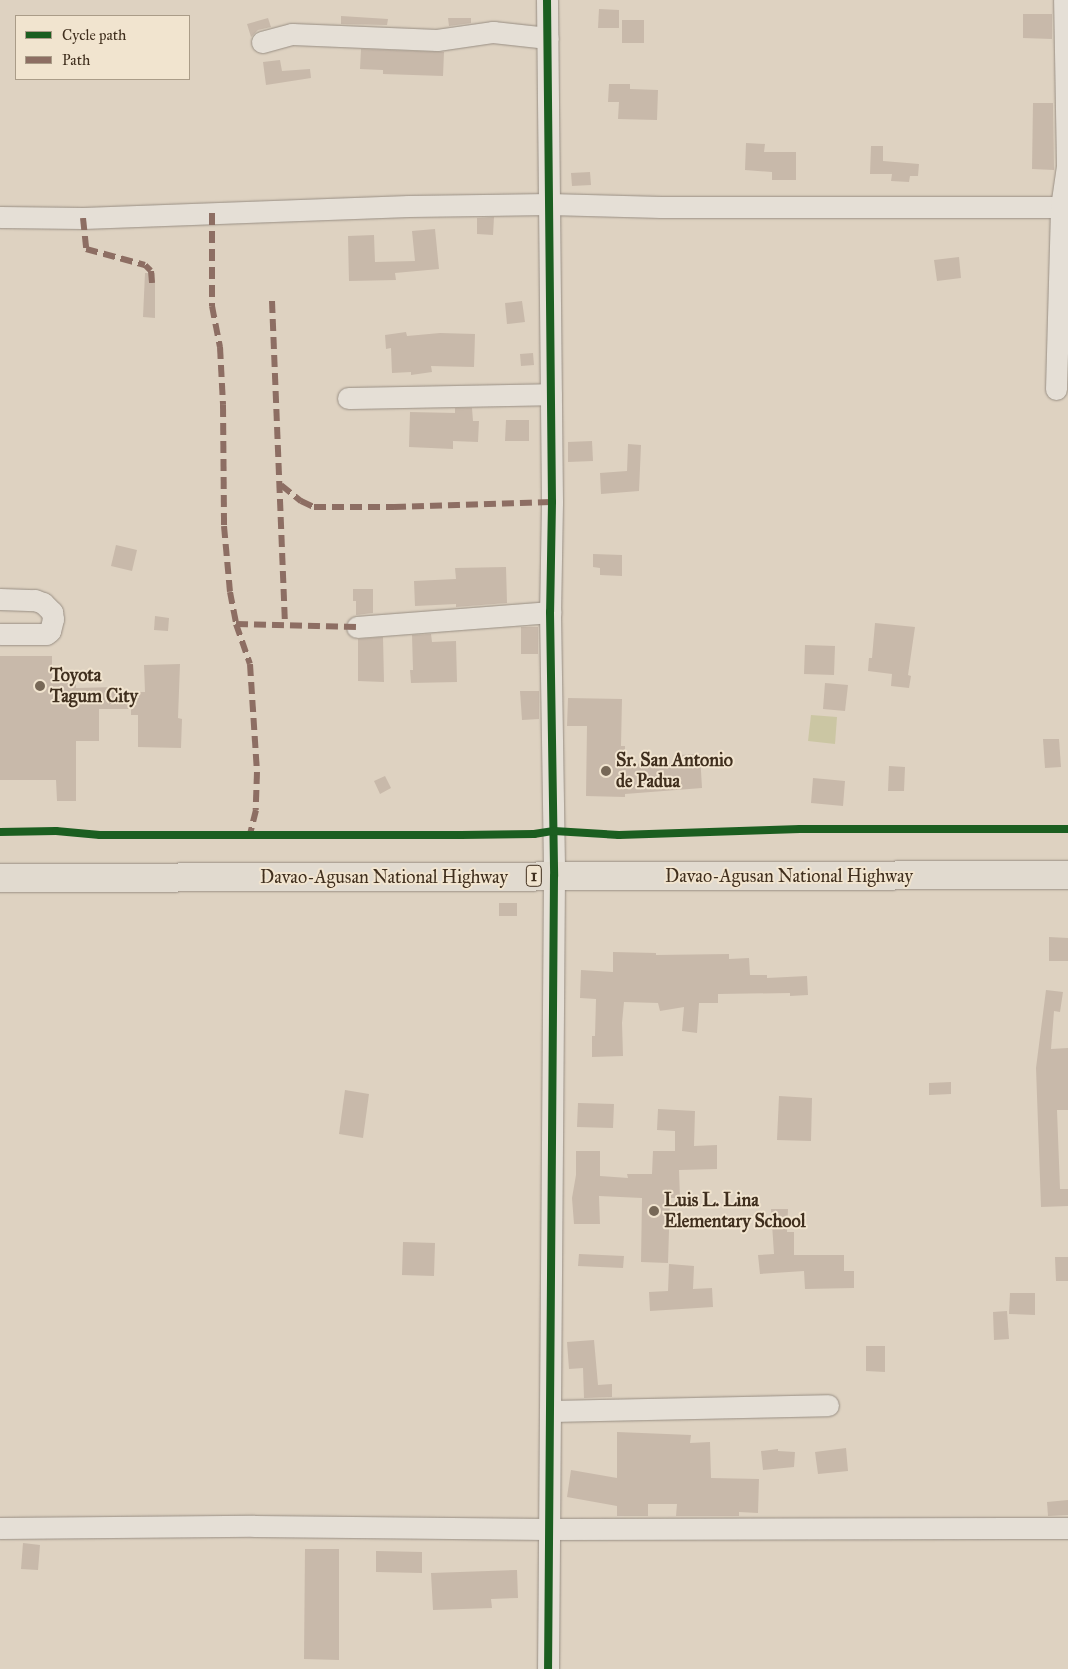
<!DOCTYPE html>
<style>
body{margin:0}
#map{position:relative;width:1068px;height:1669px;overflow:hidden;background:#ded2c1;font-family:"IM FELL Great Primer",serif}
div>[style]{position:absolute}
.green>*{inset:0;background:#cbc6a3}
.building>*{inset:0;background:#c8b9aa}
.roads{filter:drop-shadow(0 0 1px #988e83) drop-shadow(0 0 1px #988e83)}
.minor>*{height:21px;margin:-10.5px;padding:0 10.5px;transform-origin:10.5px;border-radius:10.5px;background:#e5dfd6}
.highway>*{height:28px;margin:-14px;padding:0 14px;transform-origin:14px;border-radius:14px;background:#e1dacf}
.quiet>*{height:6px;margin-top:-3px;transform-origin:0;background:repeating-linear-gradient(90deg,#8d6e63 0 12px,transparent 0 18px)}
.cycleway>*{height:8px;margin:-4px;padding:0 4px;transform-origin:4px;border-radius:4px;background:#1b5e20}
.dots>*{width:14px;height:14px;translate:-50% -50%;box-sizing:border-box;border:2px solid #f1e4cf;border-radius:50%}
span{translate:-50% -50%;white-space:nowrap;text-align:center;line-height:1.15;-webkit-text-stroke:4px #f1e4cf;paint-order:stroke}
.shield-label span{padding:1px 4px;background:#f1e4cf;border:1px solid;border-radius:4px;-webkit-text-stroke-width:0}
.shield-label{font-size:16px;color:#402f1e;font-weight:700}
.poi-label{font-size:18px;color:#402f1e;font-weight:700}
.left{translate:0 -50%;text-align:left}
.street-label{font-size:18px;color:#402f1e}
.legend{position:absolute;left:15px;top:15px;width:175px;height:65px;box-sizing:border-box;background:#f1e4cf;border:1px solid #aa9c88;margin:0;padding:6px 9px;list-style:none;font-size:15px;color:#402f1e}
.legend li{display:flex;align-items:center;gap:10px;height:25px}
.legend b{width:25px;border:1px solid #aa9c88}
</style>
<div id="map">
<div class="green">
<div style="clip-path:polygon(811px 715px,837px 717px,835px 744px,808px 741px)"></div>
</div>
<div class="building">
<div style="clip-path:polygon(599px 9px,619px 10px,619px 28px,598px 28px)"></div>
<div style="clip-path:polygon(1023px 14px,1052px 14px,1052px 39px,1023px 38px)"></div>
<div style="clip-path:polygon(341px 16px,388px 19px,387px 25px,341px 24px)"></div>
<div style="clip-path:polygon(268px 18px,271px 27px,258px 30px,251px 37px,247px 24px)"></div>
<div style="clip-path:polygon(448px 18px,471px 18px,471px 23px,449px 26px)"></div>
<div style="clip-path:polygon(622px 20px,644px 20px,644px 43px,622px 43px)"></div>
<div style="clip-path:polygon(361px 49px,444px 52px,443px 76px,383px 74px,383px 70px,360px 69px)"></div>
<div style="clip-path:polygon(280px 60px,282px 71px,310px 69px,311px 78px,266px 85px,263px 62px)"></div>
<div style="clip-path:polygon(609px 84px,630px 84px,630px 89px,658px 90px,657px 120px,618px 119px,619px 102px,608px 102px)"></div>
<div style="clip-path:polygon(1033px 103px,1053px 103px,1054px 170px,1032px 169px)"></div>
<div style="clip-path:polygon(746px 143px,765px 144px,764px 152px,796px 152px,796px 180px,772px 180px,772px 172px,745px 170px)"></div>
<div style="clip-path:polygon(871px 146px,883px 146px,883px 161px,919px 164px,918px 176px,910px 176px,909px 182px,891px 181px,892px 174px,870px 174px)"></div>
<div style="clip-path:polygon(590px 172px,591px 185px,572px 186px,571px 173px)"></div>
<div style="clip-path:polygon(494px 217px,493px 235px,477px 234px,477px 218px)"></div>
<div style="clip-path:polygon(435px 229px,439px 269px,395px 273px,396px 280px,349px 281px,348px 236px,374px 235px,375px 262px,415px 261px,412px 231px)"></div>
<div style="clip-path:polygon(959px 257px,961px 278px,937px 281px,934px 260px)"></div>
<div style="clip-path:polygon(145px 273px,155px 273px,155px 318px,143px 317px)"></div>
<div style="clip-path:polygon(522px 301px,525px 322px,507px 324px,505px 303px)"></div>
<div style="clip-path:polygon(406px 332px,407px 336px,440px 333px,475px 334px,474px 367px,431px 366px,432px 372px,411px 375px,411px 372px,392px 373px,391px 348px,386px 349px,385px 335px)"></div>
<div style="clip-path:polygon(533px 353px,534px 365px,521px 366px,520px 354px)"></div>
<div style="clip-path:polygon(455px 408px,472px 408px,473px 421px,479px 421px,478px 442px,453px 441px,453px 449px,409px 447px,410px 412px,455px 413px)"></div>
<div style="clip-path:polygon(506px 420px,529px 420px,529px 441px,505px 441px)"></div>
<div style="clip-path:polygon(592px 441px,593px 461px,568px 462px,568px 442px)"></div>
<div style="clip-path:polygon(628px 444px,641px 445px,639px 491px,601px 494px,600px 473px,627px 471px)"></div>
<div style="clip-path:polygon(116px 545px,137px 550px,132px 571px,111px 566px)"></div>
<div style="clip-path:polygon(593px 554px,622px 555px,622px 576px,600px 575px,600px 568px,593px 567px)"></div>
<div style="clip-path:polygon(506px 567px,507px 603px,456px 607px,456px 604px,415px 606px,414px 581px,456px 579px,455px 568px)"></div>
<div style="clip-path:polygon(353px 589px,373px 589px,373px 613px,356px 615px,356px 601px,353px 601px)"></div>
<div style="clip-path:polygon(155px 616px,169px 618px,168px 631px,154px 630px)"></div>
<div style="clip-path:polygon(875px 623px,915px 627px,908px 675px,911px 676px,909px 688px,891px 686px,892px 674px,868px 671px,869px 658px,872px 658px)"></div>
<div style="clip-path:polygon(521px 627px,538px 627px,538px 654px,521px 654px)"></div>
<div style="clip-path:polygon(431px 634px,432px 642px,456px 641px,457px 682px,411px 683px,410px 670px,413px 670px,412px 635px)"></div>
<div style="clip-path:polygon(383px 637px,384px 682px,358px 681px,358px 639px)"></div>
<div style="clip-path:polygon(805px 645px,835px 646px,834px 675px,804px 674px)"></div>
<div style="clip-path:polygon(0 656px,52px 656px,52px 683px,76px 683px,76px 688px,116px 687px,116px 692px,145px 692px,144px 665px,180px 664px,178px 718px,182px 719px,181px 748px,138px 747px,138px 715px,131px 715px,131px 709px,99px 709px,99px 741px,76px 741px,76px 801px,57px 801px,56px 780px,0 780px)"></div>
<div style="clip-path:polygon(825px 683px,848px 685px,845px 711px,823px 709px)"></div>
<div style="clip-path:polygon(520px 691px,539px 691px,539px 719px,522px 720px)"></div>
<div style="clip-path:polygon(568px 698px,622px 699px,621px 746px,625px 746px,625px 764px,678px 763px,678px 755px,700px 754px,702px 788px,625px 794px,625px 797px,586px 796px,587px 726px,567px 726px)"></div>
<div style="clip-path:polygon(1043px 739px,1059px 739px,1061px 767px,1045px 768px)"></div>
<div style="clip-path:polygon(889px 766px,905px 767px,904px 791px,888px 791px)"></div>
<div style="clip-path:polygon(385px 776px,391px 788px,380px 794px,374px 781px)"></div>
<div style="clip-path:polygon(813px 778px,845px 781px,843px 806px,811px 803px)"></div>
<div style="clip-path:polygon(499px 903px,517px 903px,517px 916px,499px 916px)"></div>
<div style="clip-path:polygon(1049px 937px,1068px 938px,1068px 961px,1049px 961px)"></div>
<div style="clip-path:polygon(613px 952px,656px 953px,656px 955px,729px 954px,729px 959px,749px 958px,750px 975px,767px 975px,767px 978px,807px 976px,808px 995px,790px 996px,790px 993px,718px 994px,718px 1003px,699px 1003px,697px 1033px,682px 1031px,684px 1007px,660px 1011px,658px 1003px,624px 1002px,622px 1023px,623px 1056px,592px 1057px,592px 1036px,595px 1036px,596px 999px,580px 998px,581px 970px,613px 972px)"></div>
<div style="clip-path:polygon(1046px 990px,1063px 992px,1060px 1012px,1054px 1011px,1051px 1049px,1068px 1048px,1068px 1110px,1057px 1110px,1060px 1189px,1068px 1189px,1068px 1206px,1041px 1207px,1036px 1068px)"></div>
<div style="clip-path:polygon(951px 1082px,951px 1094px,929px 1095px,929px 1083px)"></div>
<div style="clip-path:polygon(345px 1090px,369px 1094px,363px 1138px,339px 1134px)"></div>
<div style="clip-path:polygon(779px 1096px,812px 1098px,811px 1141px,777px 1140px)"></div>
<div style="clip-path:polygon(578px 1103px,614px 1104px,613px 1128px,577px 1127px)"></div>
<div style="clip-path:polygon(658px 1109px,695px 1111px,694px 1146px,717px 1145px,717px 1169px,679px 1170px,680px 1198px,670px 1198px,668px 1263px,641px 1262px,642px 1198px,599px 1196px,600px 1224px,574px 1224px,572px 1198px,576px 1175px,576px 1151px,600px 1151px,600px 1176px,628px 1178px,627px 1174px,652px 1174px,653px 1151px,675px 1151px,675px 1131px,657px 1130px)"></div>
<div style="clip-path:polygon(771px 1209px,788px 1209px,787px 1232px,794px 1232px,794px 1255px,844px 1255px,844px 1271px,854px 1271px,854px 1288px,805px 1289px,804px 1271px,760px 1274px,758px 1255px,774px 1254px)"></div>
<div style="clip-path:polygon(403px 1242px,435px 1243px,434px 1276px,402px 1275px)"></div>
<div style="clip-path:polygon(579px 1254px,624px 1256px,623px 1268px,578px 1266px)"></div>
<div style="clip-path:polygon(1055px 1257px,1068px 1257px,1068px 1281px,1056px 1281px)"></div>
<div style="clip-path:polygon(669px 1264px,694px 1266px,693px 1289px,712px 1288px,713px 1307px,650px 1311px,649px 1292px,668px 1291px)"></div>
<div style="clip-path:polygon(1010px 1293px,1035px 1293px,1035px 1315px,1009px 1314px)"></div>
<div style="clip-path:polygon(1007px 1311px,1009px 1339px,994px 1340px,993px 1312px)"></div>
<div style="clip-path:polygon(594px 1340px,598px 1385px,612px 1384px,612px 1397px,584px 1398px,583px 1368px,569px 1369px,567px 1342px)"></div>
<div style="clip-path:polygon(866px 1346px,885px 1346px,885px 1372px,866px 1371px)"></div>
<div style="clip-path:polygon(617px 1432px,691px 1435px,690px 1443px,710px 1442px,711px 1478px,759px 1479px,758px 1513px,739px 1512px,739px 1516px,676px 1516px,677px 1504px,648px 1504px,648px 1516px,617px 1516px,617px 1506px,567px 1497px,571px 1470px,617px 1478px)"></div>
<div style="clip-path:polygon(846px 1448px,848px 1471px,818px 1474px,815px 1452px)"></div>
<div style="clip-path:polygon(778px 1449px,778px 1451px,795px 1452px,794px 1467px,763px 1470px,761px 1451px)"></div>
<div style="clip-path:polygon(1068px 1500px,1068px 1515px,1048px 1516px,1047px 1502px)"></div>
<div style="clip-path:polygon(23px 1543px,40px 1545px,38px 1570px,21px 1569px)"></div>
<div style="clip-path:polygon(305px 1549px,339px 1549px,339px 1660px,304px 1659px)"></div>
<div style="clip-path:polygon(376px 1551px,422px 1552px,422px 1573px,376px 1572px)"></div>
<div style="clip-path:polygon(517px 1570px,518px 1598px,491px 1599px,492px 1608px,433px 1610px,431px 1573px)"></div>
</div>
<div class="roads">
<div class="minor">
<div style="left:547px;top:0;width:502px;rotate:89.43deg"></div>
<div style="left:552px;top:502px;width:110px;rotate:91deg"></div>
<div style="left:550px;top:612px;width:264px;rotate:89.1deg"></div>
<div style="left:554px;top:876px;width:793px;rotate:90.43deg"></div>
<div style="left:262px;top:42px;width:31px;rotate:-15deg"></div>
<div style="left:292px;top:34px;width:145px;rotate:2.4deg"></div>
<div style="left:437px;top:40px;width:57px;rotate:-8.1deg"></div>
<div style="left:493px;top:32px;width:55px;rotate:6.2deg"></div>
<div style="left:0;top:217px;width:83px;rotate:0.7deg"></div>
<div style="left:83px;top:218px;width:326px;rotate:-2.1deg"></div>
<div style="left:409px;top:206px;width:140px;rotate:-0.8deg"></div>
<div style="left:549px;top:204px;width:112px;rotate:1.5deg"></div>
<div style="left:661px;top:207px;width:407px"></div>
<div style="left:1056px;top:389px;width:182px;rotate:-88.4deg"></div>
<div style="left:1061px;top:207px;width:41px;rotate:-81.7deg"></div>
<div style="left:1067px;top:166px;width:166px;rotate:-91deg"></div>
<div style="left:348px;top:398px;width:203px;rotate:-1.1deg"></div>
<div style="left:0;top:599px;width:35px;rotate:2deg"></div>
<div style="left:35px;top:600px;width:9px;rotate:21deg"></div>
<div style="left:43px;top:603px;width:13px;rotate:45deg"></div>
<div style="left:52px;top:612px;width:7px;rotate:82deg"></div>
<div style="left:53px;top:619px;width:12px;rotate:104deg"></div>
<div style="left:50px;top:631px;width:5px;rotate:143deg"></div>
<div style="left:46px;top:634px;width:46px;rotate:180deg"></div>
<div style="left:357px;top:627px;width:194px;rotate:-4.4deg"></div>
<div style="left:550px;top:1411px;width:278px;rotate:-1.2deg"></div>
<div style="left:0;top:1528px;width:254px;rotate:-0.5deg"></div>
<div style="left:254px;top:1526px;width:294px;rotate:0.6deg"></div>
<div style="left:548px;top:1529px;width:520px;rotate:-0.11deg"></div>
</div>
<div class="highway">
<div style="left:0;top:878px;width:1068px;rotate:-0.16deg"></div>
</div>
</div>
<div class="quiet">
<div style="left:212px;top:213px;width:93px;rotate:90deg"></div>
<div style="left:212px;top:306px;width:42px;rotate:79deg"></div>
<div style="left:220px;top:347px;width:58px;rotate:87deg"></div>
<div style="left:223px;top:405px;width:121px;rotate:89.5deg"></div>
<div style="left:224px;top:526px;width:66px;rotate:84.8deg"></div>
<div style="left:230px;top:592px;width:33px;rotate:79deg"></div>
<div style="left:236px;top:624px;width:42px;rotate:70.7deg"></div>
<div style="left:250px;top:664px;width:108px;rotate:86.3deg"></div>
<div style="left:257px;top:772px;width:38px;rotate:92deg"></div>
<div style="left:256px;top:810px;width:25px;rotate:104deg"></div>
<div style="left:83px;top:218px;width:31px;rotate:84deg"></div>
<div style="left:86px;top:249px;width:61px;rotate:15.2deg"></div>
<div style="left:145px;top:265px;width:8px;rotate:45deg"></div>
<div style="left:151px;top:271px;width:12px;rotate:85deg"></div>
<div style="left:272px;top:301px;width:323px;rotate:87.7deg"></div>
<div style="left:281px;top:485px;width:26px;rotate:39deg"></div>
<div style="left:301px;top:501px;width:14px;rotate:25deg"></div>
<div style="left:314px;top:507px;width:80px"></div>
<div style="left:394px;top:507px;width:158px;rotate:-1.8deg"></div>
<div style="left:236px;top:624px;width:121px;rotate:1.4deg"></div>
</div>
<div class="cycleway">
<div style="left:547px;top:0;width:502px;rotate:89.43deg"></div>
<div style="left:552px;top:502px;width:110px;rotate:91deg"></div>
<div style="left:550px;top:612px;width:264px;rotate:89.1deg"></div>
<div style="left:554px;top:876px;width:793px;rotate:90.43deg"></div>
<div style="left:0;top:832px;width:56px;rotate:-1deg"></div>
<div style="left:56px;top:831px;width:44px;rotate:5.2deg"></div>
<div style="left:100px;top:835px;width:361px"></div>
<div style="left:461px;top:835px;width:73px;rotate:-0.8deg"></div>
<div style="left:534px;top:834px;width:20px;rotate:-9deg"></div>
<div style="left:554px;top:831px;width:65px;rotate:3.5deg"></div>
<div style="left:619px;top:835px;width:181px;rotate:-1.9deg"></div>
<div style="left:800px;top:829px;width:268px"></div>
</div>
<div class="dots">
<div style="left:40px;top:686px;background:#776857"></div>
<div style="left:606px;top:771px;background:#776857"></div>
<div style="left:654px;top:1211px;background:#776857"></div>
</div>
<div class="shield-label">
<span style="left:534px;top:876px">1</span>
</div>
<div class="poi-label">
<span class="left" style="left:50px;top:686px">Toyota<br>Tagum City</span>
<span class="left" style="left:616px;top:771px">Sr. San Antonio<br>de Padua</span>
<span class="left" style="left:664px;top:1211px">Luis L. Lina<br>Elementary School</span>
</div>
<div class="street-label">
<span style="left:789px;top:876px">Davao-Agusan National Highway</span>
<span style="left:384px;top:877px">Davao-Agusan National Highway</span>
</div>
<ul class="legend">
<li><b style="height:6px;background:#1b5e20"></b>Cycle path</li>
<li><b style="height:6px;background:#8d6e63"></b>Path</li>
</ul>
</div>
